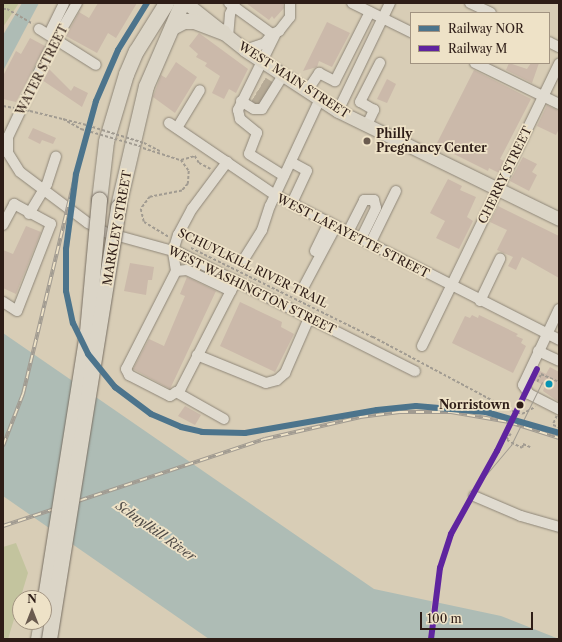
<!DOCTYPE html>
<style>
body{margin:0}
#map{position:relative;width:562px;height:642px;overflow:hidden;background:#d8cdb6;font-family:"Libre Caslon Text",serif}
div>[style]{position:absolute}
.green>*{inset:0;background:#c3c49e}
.water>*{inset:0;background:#aebcb5}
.pier>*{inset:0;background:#d8cdb6}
.building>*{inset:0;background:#cbb9aa}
.minor-tunnel>*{height:10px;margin-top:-5px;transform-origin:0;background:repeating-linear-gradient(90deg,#b6aa96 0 10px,transparent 0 15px)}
.path>*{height:1.5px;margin-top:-0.75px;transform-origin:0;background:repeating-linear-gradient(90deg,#a19b91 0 3px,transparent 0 5px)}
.roads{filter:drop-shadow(0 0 1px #8e8678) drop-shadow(0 0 1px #8e8678)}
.minor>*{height:10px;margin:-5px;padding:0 5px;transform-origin:5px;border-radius:5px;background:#e0dbd0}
.major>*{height:13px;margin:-6.5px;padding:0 6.5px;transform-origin:6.5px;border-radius:6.5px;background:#dbd5c7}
.highway>*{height:15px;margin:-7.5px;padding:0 7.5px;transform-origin:7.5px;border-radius:7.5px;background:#dbd5c7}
.tram>*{height:1px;margin:-0.5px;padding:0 0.5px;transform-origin:0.5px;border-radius:0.5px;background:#a19b91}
.rail>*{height:4px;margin-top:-2px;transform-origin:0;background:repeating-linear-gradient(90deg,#eee2c7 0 8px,#a19b91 0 16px);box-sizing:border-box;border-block:1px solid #a19b91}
.path-bridge>*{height:1.5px;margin-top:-0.75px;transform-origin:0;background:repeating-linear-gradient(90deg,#a19b91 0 3px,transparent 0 5px)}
.bridges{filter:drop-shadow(0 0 1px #776e62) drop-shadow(0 0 1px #776e62)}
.highway-bridge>*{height:15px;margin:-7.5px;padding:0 7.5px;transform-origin:7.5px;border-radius:7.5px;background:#dbd5c7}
.rail-1>*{height:6px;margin:-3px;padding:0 3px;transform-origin:3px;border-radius:3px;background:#4c748c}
.rail-2>*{height:6px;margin:-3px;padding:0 3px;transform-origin:3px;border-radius:3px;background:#5f249f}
.dots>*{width:11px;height:11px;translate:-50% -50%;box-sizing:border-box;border:2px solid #eee2c7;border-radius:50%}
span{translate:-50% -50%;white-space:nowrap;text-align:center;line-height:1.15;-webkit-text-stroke:3.5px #eee2c7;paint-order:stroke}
.street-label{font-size:12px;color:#2e1d17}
.poi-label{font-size:12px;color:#2e1d17;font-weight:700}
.left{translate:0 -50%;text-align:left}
.stop-label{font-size:12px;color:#2e1d17;font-weight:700}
.right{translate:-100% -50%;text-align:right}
.water-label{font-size:13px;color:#4f4a46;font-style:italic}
.frame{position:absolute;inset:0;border:4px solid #2e1d17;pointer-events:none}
.legend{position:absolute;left:410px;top:12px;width:140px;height:52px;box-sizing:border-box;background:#eee2c7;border:1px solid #a19381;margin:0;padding:5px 7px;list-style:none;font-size:12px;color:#2e1d17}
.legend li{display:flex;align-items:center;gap:8px;height:20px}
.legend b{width:20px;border:1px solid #a19381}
.north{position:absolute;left:12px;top:590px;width:40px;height:40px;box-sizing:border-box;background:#eee2c7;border:1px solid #a19381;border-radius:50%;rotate:0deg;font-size:11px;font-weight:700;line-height:16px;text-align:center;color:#2e1d17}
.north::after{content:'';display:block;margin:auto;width:14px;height:18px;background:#6a5b4f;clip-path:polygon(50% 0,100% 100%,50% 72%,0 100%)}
.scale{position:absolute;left:420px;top:612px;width:113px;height:18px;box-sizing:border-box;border:2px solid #2e1d17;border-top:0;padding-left:5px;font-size:12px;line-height:14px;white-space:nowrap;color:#2e1d17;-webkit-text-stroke:3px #eee2c7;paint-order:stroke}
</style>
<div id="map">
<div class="green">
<div style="clip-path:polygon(3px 3px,19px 3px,3px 27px)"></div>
<div style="clip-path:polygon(16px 543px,28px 573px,8px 639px,3px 639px,3px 547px)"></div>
</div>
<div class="water">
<div style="clip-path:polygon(22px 3px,39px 3px,3px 71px,3px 35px)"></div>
<div style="clip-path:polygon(3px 333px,374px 589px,501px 616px,559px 639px,209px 639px,3px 496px)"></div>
</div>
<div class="pier">
<div style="clip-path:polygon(432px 600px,438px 601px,433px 639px,428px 639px)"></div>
</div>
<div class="building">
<div style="clip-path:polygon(98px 3px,137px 3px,116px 38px,108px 33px,97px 53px,66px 36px,79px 12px,89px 18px)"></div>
<div style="clip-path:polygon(246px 3px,283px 3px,284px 8px,274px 19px,272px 16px,269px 20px)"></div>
<div style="clip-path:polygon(327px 22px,350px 33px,332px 67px,319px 61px,317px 67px,303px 71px)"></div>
<div style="clip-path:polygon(199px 33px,248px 69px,236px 93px,229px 89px,224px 99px,212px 93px,220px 76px,205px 66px,207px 63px,196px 57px,198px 54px,189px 46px)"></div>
<div style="clip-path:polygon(30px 38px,45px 46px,16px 102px,3px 99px,3px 76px,16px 51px,21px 54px)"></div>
<div style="clip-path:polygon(176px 62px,197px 77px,175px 113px,153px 97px,161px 75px,166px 78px)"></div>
<div style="clip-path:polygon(509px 63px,527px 69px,531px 63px,539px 63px,532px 83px,506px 70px)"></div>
<div style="clip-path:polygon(48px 68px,71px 91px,74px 86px,88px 93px,82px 107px,42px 80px)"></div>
<div style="clip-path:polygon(474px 70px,531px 99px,500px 159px,504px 161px,499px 173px,489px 168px,488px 171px,436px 145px)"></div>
<div style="clip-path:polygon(387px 79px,396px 84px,387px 103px,377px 99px)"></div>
<div style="clip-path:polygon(266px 80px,271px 83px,258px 102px,256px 102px,253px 101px)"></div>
<div style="clip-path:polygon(547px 105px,559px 111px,559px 129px,556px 135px,537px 126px)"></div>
<div style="clip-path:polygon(33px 128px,56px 138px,53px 144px,42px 140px,40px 144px,28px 138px)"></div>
<div style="clip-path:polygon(523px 157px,537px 164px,532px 172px,537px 175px,529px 191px,510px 181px)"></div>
<div style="clip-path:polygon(448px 179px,462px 186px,460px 190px,476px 197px,467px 217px,473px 221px,459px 249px,436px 238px,445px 221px,430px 213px)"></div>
<div style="clip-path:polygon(498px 206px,559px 236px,559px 278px,522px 257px,516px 270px,508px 266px,513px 257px,497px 250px,507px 230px,490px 222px)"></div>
<div style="clip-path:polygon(26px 226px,41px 232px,16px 294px,3px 288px,3px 250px,13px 254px)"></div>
<div style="clip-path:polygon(130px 263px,154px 267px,152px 280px,148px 280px,146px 295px,124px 291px)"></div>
<div style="clip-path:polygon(187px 277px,216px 291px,170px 389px,133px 369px,149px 339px,164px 346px,185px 296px,180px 294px)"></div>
<div style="clip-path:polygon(240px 302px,282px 322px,281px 327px,294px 334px,275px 372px,220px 346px)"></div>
<div style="clip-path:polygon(472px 315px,478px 318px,479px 315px,518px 334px,516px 336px,523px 339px,521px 343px,526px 346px,513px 373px,452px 343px,465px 316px,470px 318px)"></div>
<div style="clip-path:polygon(550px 367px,559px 372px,559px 402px,543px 391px,545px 386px,533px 380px,538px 370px,546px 374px)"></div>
<div style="clip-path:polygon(185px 406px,201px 415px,195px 425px,178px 416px)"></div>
</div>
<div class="minor-tunnel">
<div style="left:263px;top:82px;width:9px;rotate:32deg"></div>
<div style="left:259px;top:89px;width:9px;rotate:36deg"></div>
<div style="left:254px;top:97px;width:9px;rotate:32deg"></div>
</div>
<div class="path">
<div style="left:3px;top:9px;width:4px"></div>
<div style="left:7px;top:9px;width:30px;rotate:30deg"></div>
<div style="left:30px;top:111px;width:55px;rotate:13.8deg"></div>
<div style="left:63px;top:119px;width:21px;rotate:29deg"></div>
<div style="left:144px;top:143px;width:18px;rotate:27deg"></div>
<div style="left:143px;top:148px;width:40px;rotate:18deg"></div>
<div style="left:181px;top:160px;width:14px;rotate:54deg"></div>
<div style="left:189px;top:171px;width:13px;rotate:94deg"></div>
<div style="left:188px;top:184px;width:9px;rotate:131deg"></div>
<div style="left:182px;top:191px;width:33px;rotate:169deg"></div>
<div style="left:150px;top:197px;width:15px;rotate:127deg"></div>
<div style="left:141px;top:209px;width:13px;rotate:77deg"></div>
<div style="left:144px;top:222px;width:29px;rotate:31deg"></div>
<div style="left:181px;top:160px;width:15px;rotate:-16deg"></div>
<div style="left:195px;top:156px;width:8px;rotate:60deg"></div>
<div style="left:199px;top:163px;width:13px;rotate:27deg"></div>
<div style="left:191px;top:248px;width:203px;rotate:26.1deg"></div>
<div style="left:373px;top:337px;width:157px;rotate:28deg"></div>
<div style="left:512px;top:411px;width:10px;rotate:17deg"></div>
<div style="left:522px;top:414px;width:15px;rotate:-28deg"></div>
<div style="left:537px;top:382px;width:9px;rotate:-63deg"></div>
<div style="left:541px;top:374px;width:20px;rotate:24deg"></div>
<div style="left:557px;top:416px;width:10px;rotate:114deg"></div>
<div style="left:553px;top:425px;width:6px;rotate:18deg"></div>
<div style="left:511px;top:434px;width:7px;rotate:124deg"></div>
<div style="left:507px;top:440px;width:17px;rotate:28deg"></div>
<div style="left:522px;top:448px;width:4px;rotate:-76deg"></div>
<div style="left:523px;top:444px;width:8px;rotate:23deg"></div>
</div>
<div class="roads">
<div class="minor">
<div style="left:77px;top:3px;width:60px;rotate:120deg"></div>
<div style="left:47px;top:55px;width:91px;rotate:115.4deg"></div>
<div style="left:8px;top:137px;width:16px;rotate:90deg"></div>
<div style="left:8px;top:153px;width:22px;rotate:58deg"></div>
<div style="left:20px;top:172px;width:85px;rotate:36.9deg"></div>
<div style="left:88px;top:223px;width:18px;rotate:29deg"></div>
<div style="left:104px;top:232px;width:79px;rotate:15.4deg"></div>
<div style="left:180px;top:253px;width:263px;rotate:26.7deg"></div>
<div style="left:229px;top:3px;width:53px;rotate:35.8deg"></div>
<div style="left:272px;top:34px;width:8px;rotate:-23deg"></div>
<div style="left:279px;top:31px;width:18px;rotate:-52deg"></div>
<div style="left:290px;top:17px;width:14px;rotate:-90deg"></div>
<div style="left:352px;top:3px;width:66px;rotate:26.2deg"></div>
<div style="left:470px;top:3px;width:23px;rotate:25deg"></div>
<div style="left:39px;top:29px;width:67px;rotate:32.3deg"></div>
<div style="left:276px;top:33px;width:86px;rotate:116.3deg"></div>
<div style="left:238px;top:110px;width:9px;rotate:77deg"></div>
<div style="left:240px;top:119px;width:22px;rotate:39deg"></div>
<div style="left:257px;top:133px;width:22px;rotate:111deg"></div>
<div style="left:249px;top:154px;width:41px;rotate:32.2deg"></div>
<div style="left:49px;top:34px;width:34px;rotate:-64deg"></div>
<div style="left:228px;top:37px;width:23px;rotate:-85deg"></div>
<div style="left:230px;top:14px;width:12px;rotate:-66deg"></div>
<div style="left:549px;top:42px;width:11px;rotate:27deg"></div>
<div style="left:245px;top:50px;width:21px;rotate:-19deg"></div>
<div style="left:265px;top:43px;width:11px;rotate:-52deg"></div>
<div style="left:475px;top:63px;width:93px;rotate:26deg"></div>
<div style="left:307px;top:91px;width:22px;rotate:-56deg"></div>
<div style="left:319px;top:73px;width:18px;rotate:27deg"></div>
<div style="left:335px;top:81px;width:77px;rotate:-63.1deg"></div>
<div style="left:241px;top:101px;width:15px;rotate:32deg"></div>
<div style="left:254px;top:109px;width:8px"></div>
<div style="left:262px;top:109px;width:39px;rotate:-58deg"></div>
<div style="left:338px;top:111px;width:120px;rotate:-64.3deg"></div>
<div style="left:169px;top:123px;width:128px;rotate:34.2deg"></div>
<div style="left:275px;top:195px;width:319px;rotate:27deg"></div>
<div style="left:367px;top:125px;width:17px;rotate:-65deg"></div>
<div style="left:374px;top:110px;width:16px;rotate:-150deg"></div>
<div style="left:360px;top:102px;width:44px;rotate:-62.9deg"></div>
<div style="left:177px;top:128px;width:44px;rotate:-58.8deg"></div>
<div style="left:291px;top:162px;width:18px;rotate:29deg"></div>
<div style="left:307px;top:171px;width:35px;rotate:115deg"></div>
<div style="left:29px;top:214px;width:35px;rotate:-59deg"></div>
<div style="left:47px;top:184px;width:29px;rotate:-72deg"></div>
<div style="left:3px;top:225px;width:24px;rotate:-62deg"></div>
<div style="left:14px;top:204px;width:42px;rotate:28.4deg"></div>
<div style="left:51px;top:224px;width:93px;rotate:111.3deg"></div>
<div style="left:17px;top:311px;width:17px;rotate:-147deg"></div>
<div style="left:348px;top:232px;width:36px;rotate:-63deg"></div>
<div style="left:364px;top:200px;width:10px"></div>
<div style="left:374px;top:200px;width:8px;rotate:76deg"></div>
<div style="left:376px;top:208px;width:34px;rotate:116deg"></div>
<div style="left:370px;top:244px;width:59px;rotate:-63.9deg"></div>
<div style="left:315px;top:251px;width:32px;rotate:-64deg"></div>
<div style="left:244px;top:259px;width:34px;rotate:-58deg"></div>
<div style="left:262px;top:230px;width:25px;rotate:-72deg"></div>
<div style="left:270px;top:206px;width:118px;rotate:-65deg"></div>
<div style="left:176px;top:271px;width:20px;rotate:-99deg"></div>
<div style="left:173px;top:251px;width:17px;rotate:-73deg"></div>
<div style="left:178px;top:235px;width:30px;rotate:-62deg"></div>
<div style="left:192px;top:209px;width:59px;rotate:-53.3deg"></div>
<div style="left:302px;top:290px;width:72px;rotate:-62deg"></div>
<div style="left:231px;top:291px;width:49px;rotate:-154.5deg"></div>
<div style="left:187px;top:270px;width:11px;rotate:175deg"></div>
<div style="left:176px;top:271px;width:110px;rotate:117deg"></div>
<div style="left:126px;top:369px;width:7px;rotate:63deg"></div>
<div style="left:129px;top:375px;width:46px;rotate:27.1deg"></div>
<div style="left:170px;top:396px;width:12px;rotate:-31deg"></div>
<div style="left:180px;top:390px;width:123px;rotate:-62.8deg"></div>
<div style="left:480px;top:301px;width:47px;rotate:-64.5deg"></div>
<div style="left:559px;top:309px;width:84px;rotate:115.3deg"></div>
<div style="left:523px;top:385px;width:11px;rotate:56deg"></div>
<div style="left:529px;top:394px;width:34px;rotate:27deg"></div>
<div style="left:422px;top:346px;width:314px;rotate:-64.1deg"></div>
<div style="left:538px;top:351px;width:23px;rotate:25deg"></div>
<div style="left:197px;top:355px;width:74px;rotate:22.1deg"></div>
<div style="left:266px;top:383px;width:11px;rotate:-15deg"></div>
<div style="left:277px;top:380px;width:11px;rotate:-41deg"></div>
<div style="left:285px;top:373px;width:60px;rotate:-66.4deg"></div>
<div style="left:176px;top:392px;width:55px;rotate:29.4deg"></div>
<div style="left:474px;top:496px;width:51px;rotate:23.1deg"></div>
<div style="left:521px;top:516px;width:40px;rotate:16deg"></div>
</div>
<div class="major">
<div style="left:186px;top:3px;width:75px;rotate:38.5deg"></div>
<div style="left:245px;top:50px;width:111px;rotate:33.3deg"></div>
<div style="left:338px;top:111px;width:246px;rotate:26deg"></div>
</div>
<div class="highway">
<div style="left:172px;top:27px;width:13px;rotate:-27deg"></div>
<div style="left:184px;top:21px;width:10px"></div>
<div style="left:194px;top:21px;width:31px;rotate:21deg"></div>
<div style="left:99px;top:200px;width:59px;rotate:-83.2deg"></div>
<div style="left:106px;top:141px;width:70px;rotate:-73.4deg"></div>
<div style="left:126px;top:74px;width:25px;rotate:-67deg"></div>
<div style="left:136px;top:51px;width:57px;rotate:-58deg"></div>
<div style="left:118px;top:206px;width:123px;rotate:-76.9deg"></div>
<div style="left:146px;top:86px;width:90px;rotate:-66.6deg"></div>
<div style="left:38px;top:639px;width:17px;rotate:-80deg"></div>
</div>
</div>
<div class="tram">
<div style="left:479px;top:483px;width:50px;rotate:-49.9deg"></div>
<div style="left:511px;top:445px;width:70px;rotate:-63.8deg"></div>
</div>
<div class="rail">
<div style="left:3px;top:446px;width:56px;rotate:-69deg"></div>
<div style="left:23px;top:394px;width:226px;rotate:-76.5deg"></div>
<div style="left:3px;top:526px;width:276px;rotate:-18.4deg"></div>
<div style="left:265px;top:439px;width:98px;rotate:-13deg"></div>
<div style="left:360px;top:417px;width:40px;rotate:-7.1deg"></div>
<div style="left:400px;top:412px;width:51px"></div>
<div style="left:451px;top:412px;width:59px;rotate:9.8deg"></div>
<div style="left:509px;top:422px;width:52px;rotate:17.7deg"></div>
</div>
<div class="path-bridge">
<div style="left:3px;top:106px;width:27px;rotate:10deg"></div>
<div style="left:83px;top:124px;width:64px;rotate:17.3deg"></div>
<div style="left:81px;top:129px;width:65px;rotate:16.2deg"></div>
</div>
<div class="bridges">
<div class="highway-bridge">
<div style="left:44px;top:604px;width:275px;rotate:-81deg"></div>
<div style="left:87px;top:332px;width:133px;rotate:-84.8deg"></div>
<div style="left:49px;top:639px;width:438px;rotate:-80.9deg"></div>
</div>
</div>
<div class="rail-1">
<div style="left:147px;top:3px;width:55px;rotate:121.7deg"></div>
<div style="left:118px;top:50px;width:56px;rotate:113.3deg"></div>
<div style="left:96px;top:101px;width:76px;rotate:105.3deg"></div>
<div style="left:76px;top:174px;width:76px;rotate:97.6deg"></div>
<div style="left:66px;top:249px;width:42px;rotate:90deg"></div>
<div style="left:66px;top:291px;width:33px;rotate:78deg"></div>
<div style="left:73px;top:323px;width:34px;rotate:64deg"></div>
<div style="left:88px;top:354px;width:43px;rotate:50.7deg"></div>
<div style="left:115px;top:387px;width:45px;rotate:36.9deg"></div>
<div style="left:151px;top:414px;width:33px;rotate:23deg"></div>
<div style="left:181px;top:427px;width:22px;rotate:13deg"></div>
<div style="left:202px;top:432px;width:43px;rotate:1.3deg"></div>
<div style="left:245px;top:433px;width:134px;rotate:-9.9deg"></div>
<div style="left:377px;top:410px;width:39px;rotate:-6deg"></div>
<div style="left:416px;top:406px;width:70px;rotate:4.9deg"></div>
<div style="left:486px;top:412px;width:76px;rotate:16deg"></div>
</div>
<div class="rail-2">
<div style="left:431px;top:639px;width:72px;rotate:-82.8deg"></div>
<div style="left:440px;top:568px;width:36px;rotate:-72deg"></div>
<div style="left:451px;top:534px;width:95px;rotate:-61deg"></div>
<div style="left:497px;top:451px;width:91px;rotate:-64deg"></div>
</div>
<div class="dots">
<div style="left:367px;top:141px;background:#6a5b4f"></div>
<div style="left:549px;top:384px;background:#0794b3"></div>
<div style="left:520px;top:405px;background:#2e1d17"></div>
</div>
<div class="street-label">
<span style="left:42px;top:70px;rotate:-63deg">WATER STREET</span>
<span style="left:294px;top:80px;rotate:33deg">WEST MAIN STREET</span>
<span style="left:505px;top:175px;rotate:-64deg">CHERRY STREET</span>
<span style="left:117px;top:228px;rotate:-80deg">MARKLEY STREET</span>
<span style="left:353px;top:236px;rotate:27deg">WEST LAFAYETTE STREET</span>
<span style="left:253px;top:268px;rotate:26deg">SCHUYLKILL RIVER TRAIL</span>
<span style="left:252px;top:290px;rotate:26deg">WEST WASHINGTON STREET</span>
</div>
<div class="poi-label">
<span class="left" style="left:376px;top:141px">Philly<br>Pregnancy Center</span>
</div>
<div class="stop-label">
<span class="right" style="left:510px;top:405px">Norristown</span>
</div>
<div class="water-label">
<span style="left:156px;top:531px;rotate:35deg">Schuylkill River</span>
</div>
<div class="frame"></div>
<ul class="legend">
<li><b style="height:5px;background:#4c748c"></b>Railway NOR</li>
<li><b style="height:5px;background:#5f249f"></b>Railway M</li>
</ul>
<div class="north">N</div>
<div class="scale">100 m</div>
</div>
